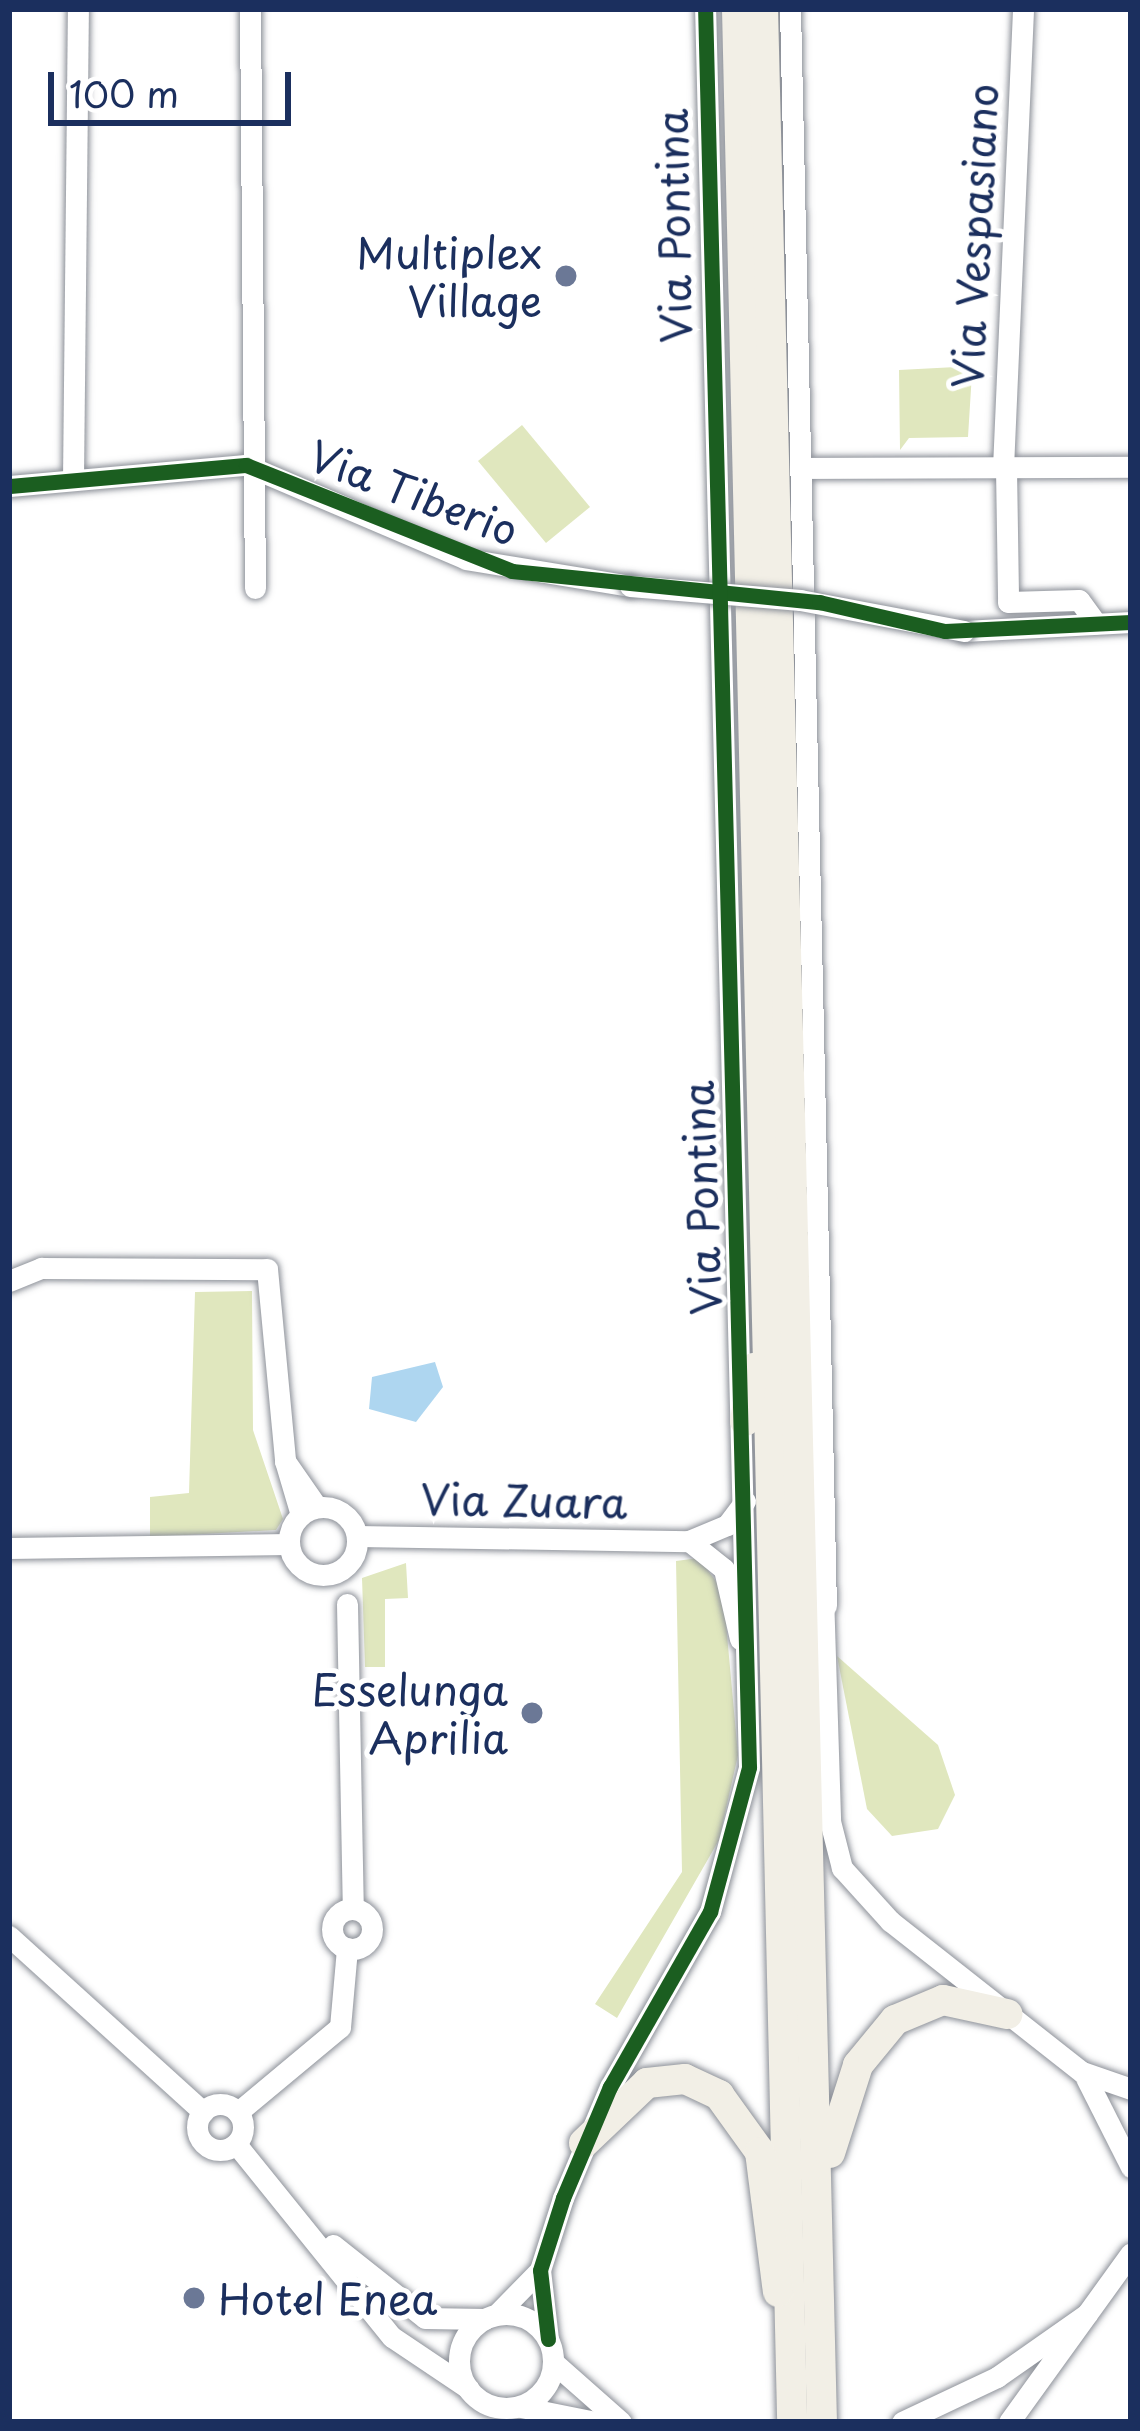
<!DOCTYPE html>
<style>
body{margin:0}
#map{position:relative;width:1140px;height:2431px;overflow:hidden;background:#fff;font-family:"Playpen Sans",sans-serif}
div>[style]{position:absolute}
.green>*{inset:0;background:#e0e7be}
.water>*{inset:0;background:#aed6f0}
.roads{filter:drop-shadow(0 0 3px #8e929a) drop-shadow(0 0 3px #8e929a)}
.minor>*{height:21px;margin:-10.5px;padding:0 10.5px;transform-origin:10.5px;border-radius:10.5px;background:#fff}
.minor>.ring{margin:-10.5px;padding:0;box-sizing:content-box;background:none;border:21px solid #fff;border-radius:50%}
.highway>*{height:30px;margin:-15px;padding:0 15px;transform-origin:15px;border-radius:15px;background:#f2efe6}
.bridges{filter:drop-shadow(0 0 3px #8e929a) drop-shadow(0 0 3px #8e929a)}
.minor-bridge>*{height:21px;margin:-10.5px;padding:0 10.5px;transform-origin:10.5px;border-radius:10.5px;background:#fff}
.cycleway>*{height:15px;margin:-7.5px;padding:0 7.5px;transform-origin:7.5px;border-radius:7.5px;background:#1b5e20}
.dots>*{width:33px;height:33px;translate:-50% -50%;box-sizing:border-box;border:6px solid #fff;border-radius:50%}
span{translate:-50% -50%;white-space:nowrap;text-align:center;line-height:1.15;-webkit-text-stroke:10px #fff;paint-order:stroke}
.street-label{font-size:42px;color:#1b2f5e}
.poi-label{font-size:42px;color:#1b2f5e}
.right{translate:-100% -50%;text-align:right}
.left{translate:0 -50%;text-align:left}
.frame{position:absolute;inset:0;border:12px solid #1b2f5e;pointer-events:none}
.scale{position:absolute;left:48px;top:72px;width:243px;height:54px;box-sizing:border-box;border:6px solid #1b2f5e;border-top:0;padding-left:15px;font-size:36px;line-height:42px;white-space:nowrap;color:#1b2f5e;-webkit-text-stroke:9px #fff;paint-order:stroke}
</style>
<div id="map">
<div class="green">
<div style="clip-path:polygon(956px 367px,972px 373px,968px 437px,909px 438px,900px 450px,899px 370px)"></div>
<div style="clip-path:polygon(522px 425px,590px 507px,546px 543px,478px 461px)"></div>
<div style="clip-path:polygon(252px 1291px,253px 1430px,283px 1519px,276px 1530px,150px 1537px,150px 1497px,189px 1493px,195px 1292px)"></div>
<div style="clip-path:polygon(699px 1558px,723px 1591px,738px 1755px,719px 1840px,617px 2018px,595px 2004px,682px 1872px,676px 1561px)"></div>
<div style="clip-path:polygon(406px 1563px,408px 1598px,385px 1599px,385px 1667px,365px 1667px,362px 1578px)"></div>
<div style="clip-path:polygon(837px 1656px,938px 1745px,955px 1795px,938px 1829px,892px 1836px,867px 1809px)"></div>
</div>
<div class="water">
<div style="clip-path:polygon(435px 1362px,443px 1387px,416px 1422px,369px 1409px,372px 1377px)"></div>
</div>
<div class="roads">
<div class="minor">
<div style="left:250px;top:9px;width:579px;rotate:89.51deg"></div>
<div style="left:790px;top:9px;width:1597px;rotate:88.71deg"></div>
<div style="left:800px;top:468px;width:331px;rotate:-0.2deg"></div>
<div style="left:1003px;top:468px;width:459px;rotate:-87.5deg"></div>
<div style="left:1006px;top:468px;width:134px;rotate:89.1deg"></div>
<div style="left:1008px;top:602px;width:71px;rotate:-1.6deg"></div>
<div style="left:1079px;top:600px;width:29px;rotate:54deg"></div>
<div style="left:73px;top:479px;width:470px;rotate:-89.4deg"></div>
<div style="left:9px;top:486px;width:238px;rotate:-5.1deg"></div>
<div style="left:246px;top:465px;width:239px;rotate:23.1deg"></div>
<div style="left:466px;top:559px;width:166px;rotate:9.3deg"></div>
<div style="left:964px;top:631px;width:167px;rotate:-3.1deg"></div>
<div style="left:9px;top:1281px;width:35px;rotate:-22deg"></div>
<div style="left:41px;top:1268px;width:226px;rotate:0.3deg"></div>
<div style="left:267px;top:1269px;width:193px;rotate:84.6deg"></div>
<div class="ring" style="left:289px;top:1507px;width:47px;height:47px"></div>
<div style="left:301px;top:1515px;width:56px;rotate:-106.5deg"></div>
<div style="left:285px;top:1461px;width:56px;rotate:55.2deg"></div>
<div style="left:357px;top:1536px;width:332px;rotate:0.9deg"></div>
<div style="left:9px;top:1548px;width:280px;rotate:-0.8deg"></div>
<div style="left:823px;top:1594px;width:227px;rotate:88.2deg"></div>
<div style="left:830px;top:1821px;width:49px;rotate:75.7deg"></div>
<div style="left:842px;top:1868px;width:72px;rotate:47.8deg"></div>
<div style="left:890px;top:1921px;width:244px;rotate:38.2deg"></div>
<div style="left:1082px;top:2072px;width:52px;rotate:19.1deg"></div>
<div style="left:347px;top:1604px;width:304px;rotate:88.9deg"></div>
<div style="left:740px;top:1639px;width:72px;rotate:-102.9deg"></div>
<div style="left:724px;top:1569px;width:45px;rotate:-141.3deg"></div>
<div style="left:689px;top:1541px;width:41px;rotate:-22.8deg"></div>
<div style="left:727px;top:1525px;width:30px;rotate:-53deg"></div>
<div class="ring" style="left:332px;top:1909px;width:19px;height:19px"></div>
<div style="left:9px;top:1936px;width:262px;rotate:42.2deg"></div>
<div style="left:1086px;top:2078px;width:100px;rotate:63.2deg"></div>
<div class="ring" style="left:197px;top:2104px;width:25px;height:25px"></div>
<div style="left:238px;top:2112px;width:133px;rotate:-39.8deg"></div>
<div style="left:340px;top:2027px;width:79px;rotate:-84.9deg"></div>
<div style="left:236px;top:2144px;width:248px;rotate:51.1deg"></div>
<div style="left:392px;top:2337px;width:92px;rotate:33.9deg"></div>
<div style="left:333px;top:2245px;width:117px;rotate:38.4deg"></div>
<div style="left:425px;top:2318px;width:60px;rotate:1deg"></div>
<div class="ring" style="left:459px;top:2314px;width:73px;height:73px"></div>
<div style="left:496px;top:2315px;width:63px;rotate:-45.6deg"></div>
<div style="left:548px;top:2339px;width:69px;rotate:-96.6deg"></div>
<div style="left:540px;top:2270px;width:76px;rotate:-72.3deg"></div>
<div style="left:563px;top:2198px;width:121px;rotate:-67.1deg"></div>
<div style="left:610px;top:2087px;width:202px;rotate:-60.3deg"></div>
<div style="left:710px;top:1912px;width:150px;rotate:-74.9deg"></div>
<div style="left:749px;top:1767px;width:1759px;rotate:-91.43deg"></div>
<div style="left:554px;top:2363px;width:89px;rotate:41.4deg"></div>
<div style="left:521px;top:2407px;width:76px;rotate:11.5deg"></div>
<div style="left:902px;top:2422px;width:105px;rotate:-25.3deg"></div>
<div style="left:997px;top:2377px;width:110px;rotate:-35deg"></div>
<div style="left:1009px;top:2422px;width:208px;rotate:-54.2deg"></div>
</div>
<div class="highway">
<div style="left:737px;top:9px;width:2414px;rotate:88.69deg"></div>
<div style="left:763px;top:9px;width:2414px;rotate:88.6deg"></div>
<div style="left:745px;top:1421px;width:54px;rotate:-80.4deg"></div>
<div style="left:584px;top:2143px;width:87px;rotate:-43.6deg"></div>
<div style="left:647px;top:2083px;width:38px;rotate:-6deg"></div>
<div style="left:685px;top:2079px;width:38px;rotate:25deg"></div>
<div style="left:719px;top:2095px;width:70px;rotate:54.3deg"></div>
<div style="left:760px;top:2152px;width:141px;rotate:82.7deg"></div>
<div style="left:830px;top:2153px;width:92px;rotate:-72.3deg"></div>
<div style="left:858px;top:2065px;width:58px;rotate:-50.6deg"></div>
<div style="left:895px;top:2020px;width:52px;rotate:-22.6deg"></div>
<div style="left:943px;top:2000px;width:66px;rotate:12.3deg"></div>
</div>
</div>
<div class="bridges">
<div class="minor-bridge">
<div style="left:630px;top:586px;width:171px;rotate:4.7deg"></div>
<div style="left:800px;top:600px;width:167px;rotate:10.7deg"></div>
</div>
</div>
<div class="cycleway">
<div style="left:9px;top:486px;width:238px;rotate:-5.1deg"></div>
<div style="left:246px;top:465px;width:286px;rotate:21.7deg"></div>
<div style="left:512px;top:571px;width:309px;rotate:5.8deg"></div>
<div style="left:819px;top:602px;width:129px;rotate:13deg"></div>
<div style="left:945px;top:631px;width:186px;rotate:-2.8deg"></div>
<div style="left:548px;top:2339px;width:69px;rotate:-96.6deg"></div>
<div style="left:540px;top:2270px;width:76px;rotate:-72.3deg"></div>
<div style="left:563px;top:2198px;width:121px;rotate:-67.1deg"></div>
<div style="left:610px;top:2087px;width:202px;rotate:-60.3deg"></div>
<div style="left:710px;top:1912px;width:150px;rotate:-74.9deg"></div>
<div style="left:749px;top:1767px;width:1759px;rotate:-91.43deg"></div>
</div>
<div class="dots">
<div style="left:566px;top:276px;background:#6b7896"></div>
<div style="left:532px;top:1713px;background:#6b7896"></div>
<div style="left:194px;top:2298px;background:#6b7896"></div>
</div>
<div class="street-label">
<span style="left:673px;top:226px;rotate:-91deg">Via Pontina</span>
<span style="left:974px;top:236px;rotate:-87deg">Via Vespasiano</span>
<span style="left:414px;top:492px;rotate:21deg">Via Tiberio</span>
<span style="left:701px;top:1198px;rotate:-92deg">Via Pontina</span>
<span style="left:524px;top:1500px;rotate:1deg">Via Zuara</span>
</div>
<div class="poi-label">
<span class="right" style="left:542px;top:276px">Multiplex<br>Village</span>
<span class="right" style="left:508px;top:1713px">Esselunga<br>Aprilia</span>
<span class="left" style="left:218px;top:2298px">Hotel Enea</span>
</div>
<div class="frame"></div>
<div class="scale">100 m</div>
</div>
